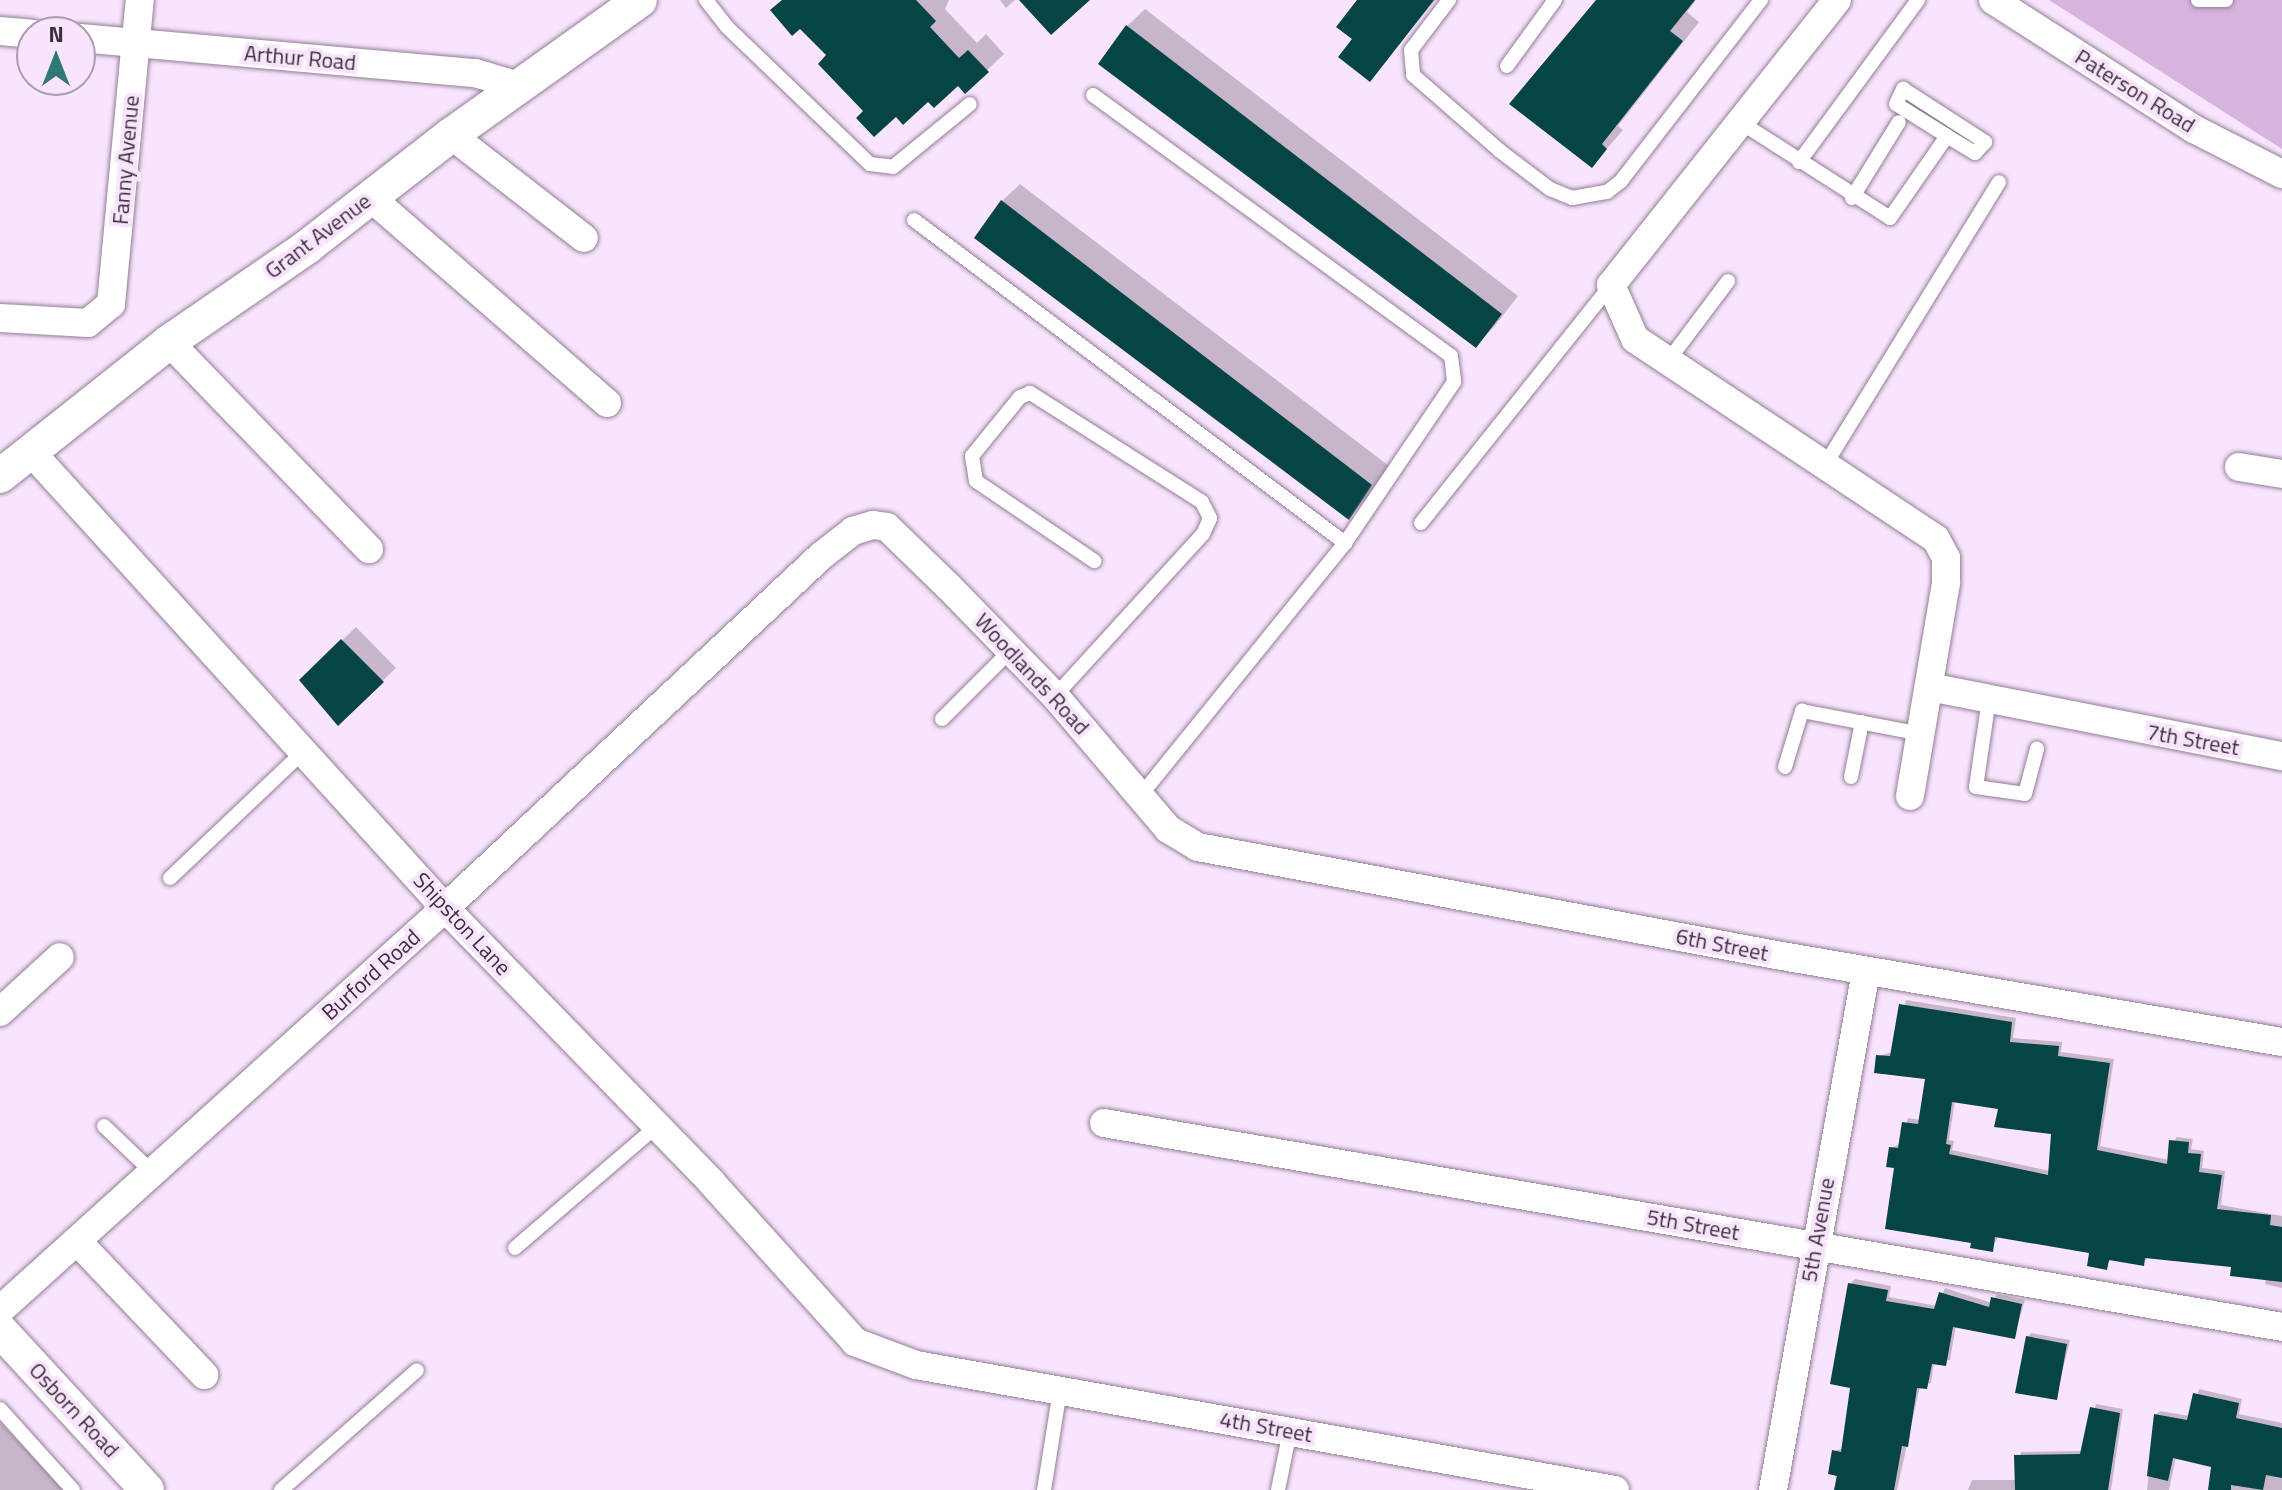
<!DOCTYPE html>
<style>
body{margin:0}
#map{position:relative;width:2282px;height:1490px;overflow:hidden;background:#f9e4fd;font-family:"Titillium Web",sans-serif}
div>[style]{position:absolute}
.green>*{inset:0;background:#d7b4de}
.shadow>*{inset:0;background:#0003}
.building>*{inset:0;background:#074445}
.roads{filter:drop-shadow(0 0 2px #917e95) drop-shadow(0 0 2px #917e95)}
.service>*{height:14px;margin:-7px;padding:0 7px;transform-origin:7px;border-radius:7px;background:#fff}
.minor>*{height:28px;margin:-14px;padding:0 14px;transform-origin:14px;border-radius:14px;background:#fff}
.tertiary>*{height:34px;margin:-17px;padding:0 17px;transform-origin:17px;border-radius:17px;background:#fff}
span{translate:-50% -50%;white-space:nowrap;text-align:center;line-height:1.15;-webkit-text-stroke:8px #f9e4fd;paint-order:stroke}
.street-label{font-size:22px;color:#38303a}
.north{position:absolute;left:16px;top:16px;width:80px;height:80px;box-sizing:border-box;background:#f9e4fd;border:2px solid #ac9caf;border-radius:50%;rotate:0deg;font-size:22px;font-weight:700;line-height:32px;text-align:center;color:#38303a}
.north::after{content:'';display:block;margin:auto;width:28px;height:36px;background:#2e7879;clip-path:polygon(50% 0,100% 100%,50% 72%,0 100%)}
</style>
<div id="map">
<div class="green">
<div style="clip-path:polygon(2049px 0,2282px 0,2282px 149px)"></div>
</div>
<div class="shadow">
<div style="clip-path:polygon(783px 0,949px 0,945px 9px,977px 43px,986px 34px,1004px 54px,965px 91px,958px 84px,896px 114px,866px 111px,829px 55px)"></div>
<div style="clip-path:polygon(1000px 0,1015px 0,1006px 8px)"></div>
<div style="clip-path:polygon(1359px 0,1435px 0,1370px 79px,1355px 39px)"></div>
<div style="clip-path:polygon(1598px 0,1696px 0,1687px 12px,1699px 22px,1618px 126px,1623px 130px,1592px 166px)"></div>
<div style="clip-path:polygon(1145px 9px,1518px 296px,1494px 327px,1476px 345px,1127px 26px)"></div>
<div style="clip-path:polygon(1020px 184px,1389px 466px,1366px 500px,1348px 517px,1002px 201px)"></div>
<div style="clip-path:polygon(356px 627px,396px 668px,339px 723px,301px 680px)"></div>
<div style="clip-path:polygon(evenodd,1906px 1000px,2016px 1018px,2013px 1038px,2062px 1042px,2061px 1052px,2114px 1059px,2100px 1146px,2169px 1160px,2176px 1137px,2193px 1139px,2191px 1149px,2204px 1151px,2202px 1168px,2225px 1171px,2221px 1205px,2282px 1216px,2282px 1288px,2265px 1284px,2266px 1278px,2233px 1265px,2148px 1257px,2143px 1264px,2111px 1258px,2106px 1268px,2092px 1252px,1998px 1236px,1992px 1250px,1974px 1241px,1897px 1166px,1891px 1148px,1900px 1144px,1908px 1118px,1921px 1120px,1927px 1078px,1878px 1056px,1893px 1052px,1906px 1000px,1955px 1100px,2000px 1107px,2053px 1133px,2050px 1171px,1952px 1150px,1954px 1141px,1949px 1140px,1955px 1100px)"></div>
<div style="clip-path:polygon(1855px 1279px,1891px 1286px,1889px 1297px,1937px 1306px,1945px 1288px,1992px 1303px,1997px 1294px,2025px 1300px,2014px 1337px,1956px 1325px,1950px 1360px,1934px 1362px,1931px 1383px,1920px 1386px,1897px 1490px,1836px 1490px,1834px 1451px,1844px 1448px,1853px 1386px,1850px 1284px)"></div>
<div style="clip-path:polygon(2031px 1333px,2070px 1340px,2056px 1398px,2028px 1337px)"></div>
<div style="clip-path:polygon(2199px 1389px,2242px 1399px,2239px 1414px,2282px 1423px,2282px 1490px,2210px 1490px,2214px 1465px,2176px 1457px,2169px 1490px,2147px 1490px,2155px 1415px,2160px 1411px,2190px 1416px)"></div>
<div style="clip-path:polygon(2096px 1404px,2123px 1409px,2111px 1490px,1968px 1490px,1972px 1480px,2017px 1480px,2021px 1452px,2083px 1451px)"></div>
<div style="clip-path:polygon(0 1422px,64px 1490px,0 1490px)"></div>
</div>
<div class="building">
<div style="clip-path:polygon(782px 0,916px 0,936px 21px,930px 27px,959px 58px,968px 50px,989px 72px,965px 94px,958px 86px,934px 108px,928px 102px,903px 125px,896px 117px,874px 137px,856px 118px,863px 111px,818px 64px,826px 55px,800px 29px,792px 36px,770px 10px)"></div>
<div style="clip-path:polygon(1019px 0,1090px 0,1051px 35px)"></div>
<div style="clip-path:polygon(1357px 0,1434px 0,1370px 82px,1338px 57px,1352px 39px,1336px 27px)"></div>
<div style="clip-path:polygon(1596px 0,1695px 0,1670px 31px,1683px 41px,1602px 144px,1607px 149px,1592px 168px,1509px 104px)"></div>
<div style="clip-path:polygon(1126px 25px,1502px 314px,1476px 348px,1098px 64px)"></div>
<div style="clip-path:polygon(1001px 200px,1372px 485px,1349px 520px,974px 238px)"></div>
<div style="clip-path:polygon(341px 639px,384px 682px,338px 726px,299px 680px)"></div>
<div style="clip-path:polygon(evenodd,1899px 1004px,2012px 1022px,2010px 1042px,2059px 1046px,2058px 1056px,2110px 1063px,2097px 1150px,2167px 1164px,2169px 1140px,2189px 1142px,2188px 1153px,2201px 1154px,2199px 1172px,2222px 1175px,2217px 1209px,2271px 1215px,2270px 1225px,2282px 1227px,2282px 1282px,2230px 1276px,2231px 1267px,2145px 1258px,2144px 1266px,2109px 1260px,2107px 1270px,2087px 1266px,2089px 1253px,1995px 1237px,1993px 1252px,1970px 1248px,1971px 1243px,1885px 1229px,1894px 1168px,1886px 1167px,1889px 1147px,1898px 1148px,1902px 1122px,1918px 1124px,1925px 1079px,1874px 1073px,1876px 1055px,1890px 1056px,1899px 1004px,1952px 1102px,1998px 1109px,1994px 1127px,2051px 1134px,2048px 1175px,1949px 1154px,1951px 1145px,1946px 1144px,1952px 1102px)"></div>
<div style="clip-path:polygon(1848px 1283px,1888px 1290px,1886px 1301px,1934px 1309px,1939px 1292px,1989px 1307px,1991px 1297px,2022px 1304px,2015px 1339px,1953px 1327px,1946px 1366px,1932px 1364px,1927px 1389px,1917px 1388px,1908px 1447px,1902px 1446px,1894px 1490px,1834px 1490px,1837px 1476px,1828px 1474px,1832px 1450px,1841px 1452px,1850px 1388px,1830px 1384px)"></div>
<div style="clip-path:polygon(2026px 1336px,2067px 1344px,2057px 1400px,2015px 1393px)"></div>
<div style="clip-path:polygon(2193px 1393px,2239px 1403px,2236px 1418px,2282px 1428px,2282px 1478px,2266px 1475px,2263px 1490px,2231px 1485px,2231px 1490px,2208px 1490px,2211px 1467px,2173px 1458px,2168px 1481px,2147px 1476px,2154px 1414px,2187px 1420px)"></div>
<div style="clip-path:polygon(2090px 1407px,2120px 1413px,2108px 1490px,2015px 1490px,2014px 1455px,2080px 1454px)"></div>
</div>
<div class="roads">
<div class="service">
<div style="left:706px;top:0;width:34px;rotate:52deg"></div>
<div style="left:727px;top:27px;width:198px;rotate:43.8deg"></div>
<div style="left:870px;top:164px;width:23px;rotate:7deg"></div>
<div style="left:893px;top:167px;width:99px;rotate:-39.3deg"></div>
<div style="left:1449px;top:0;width:63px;rotate:127.2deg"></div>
<div style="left:1411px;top:50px;width:25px;rotate:85deg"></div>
<div style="left:1413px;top:75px;width:116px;rotate:41.1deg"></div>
<div style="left:1500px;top:151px;width:63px;rotate:37.2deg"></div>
<div style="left:1550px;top:189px;width:24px;rotate:22deg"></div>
<div style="left:1572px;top:198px;width:36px;rotate:-10deg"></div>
<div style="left:1607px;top:192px;width:18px;rotate:-38deg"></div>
<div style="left:1621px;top:181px;width:229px;rotate:-52.3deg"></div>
<div style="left:2198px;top:0;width:28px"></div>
<div style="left:1507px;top:66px;width:82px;rotate:-54deg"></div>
<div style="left:1093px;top:95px;width:443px;rotate:36.1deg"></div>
<div style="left:1451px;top:356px;width:26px;rotate:83deg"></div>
<div style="left:1454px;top:382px;width:194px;rotate:124.1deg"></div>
<div style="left:1740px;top:122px;width:178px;rotate:32.6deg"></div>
<div style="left:1890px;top:218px;width:100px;rotate:-55.2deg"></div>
<div style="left:1947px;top:136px;width:60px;rotate:-147.9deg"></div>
<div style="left:1896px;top:104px;width:17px;rotate:-65deg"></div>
<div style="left:1903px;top:89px;width:98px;rotate:32.9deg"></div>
<div style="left:1985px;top:142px;width:15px;rotate:132deg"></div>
<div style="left:1975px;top:153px;width:33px;rotate:-149deg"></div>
<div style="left:1799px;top:162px;width:201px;rotate:-53.7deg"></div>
<div style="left:1852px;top:198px;width:89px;rotate:-58.3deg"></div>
<div style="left:914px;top:220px;width:539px;rotate:36.85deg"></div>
<div style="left:1345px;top:543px;width:326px;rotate:129deg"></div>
<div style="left:1668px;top:361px;width:100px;rotate:-53.1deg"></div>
<div style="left:1825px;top:465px;width:332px;rotate:-58.4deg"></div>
<div style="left:1421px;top:523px;width:305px;rotate:-51.4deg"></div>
<div style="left:1055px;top:696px;width:219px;rotate:-47.6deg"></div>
<div style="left:1203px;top:534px;width:17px;rotate:-66deg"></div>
<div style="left:1210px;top:518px;width:18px;rotate:-117deg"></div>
<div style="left:1202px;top:502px;width:204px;rotate:-147.6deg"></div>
<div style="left:1030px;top:393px;width:11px;rotate:158deg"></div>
<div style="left:1020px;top:397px;width:76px;rotate:129.1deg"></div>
<div style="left:972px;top:456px;width:25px;rotate:81deg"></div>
<div style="left:976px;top:481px;width:143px;rotate:34.1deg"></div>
<div style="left:1989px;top:699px;width:89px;rotate:98.4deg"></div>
<div style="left:1976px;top:787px;width:49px;rotate:8.1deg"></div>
<div style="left:2025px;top:794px;width:47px;rotate:-75.1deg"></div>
<div style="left:942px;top:719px;width:98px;rotate:-45deg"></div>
<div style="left:1785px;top:767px;width:59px;rotate:-73.1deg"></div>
<div style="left:1802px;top:711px;width:121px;rotate:10.9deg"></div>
<div style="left:1851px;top:777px;width:56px;rotate:-78.7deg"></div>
<div style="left:170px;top:878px;width:185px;rotate:-43.5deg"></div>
<div style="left:104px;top:1126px;width:68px;rotate:43.8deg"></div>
<div style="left:515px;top:1248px;width:187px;rotate:-40.7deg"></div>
<div style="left:0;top:1409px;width:109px;rotate:48deg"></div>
<div style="left:281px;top:1490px;width:181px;rotate:-41.4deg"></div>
<div style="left:1044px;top:1490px;width:101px;rotate:-80.9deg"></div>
<div style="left:1278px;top:1490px;width:60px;rotate:-78.5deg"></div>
</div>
<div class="minor">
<div style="left:1837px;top:0;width:364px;rotate:128.4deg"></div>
<div style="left:1611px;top:285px;width:59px;rotate:66deg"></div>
<div style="left:1635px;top:339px;width:361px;rotate:33.6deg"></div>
<div style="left:1936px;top:539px;width:21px;rotate:62deg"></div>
<div style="left:1946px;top:558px;width:25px;rotate:90deg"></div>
<div style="left:1946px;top:583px;width:216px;rotate:99.6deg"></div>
<div style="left:1993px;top:0;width:239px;rotate:32.7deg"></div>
<div style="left:2194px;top:129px;width:99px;rotate:27.1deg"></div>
<div style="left:0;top:31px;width:32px;rotate:5deg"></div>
<div style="left:80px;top:38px;width:397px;rotate:5.1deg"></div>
<div style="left:475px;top:73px;width:46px;rotate:16.5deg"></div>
<div style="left:451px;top:135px;width:168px;rotate:37.8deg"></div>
<div style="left:370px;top:197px;width:314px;rotate:41deg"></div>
<div style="left:0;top:318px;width:88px;rotate:3.3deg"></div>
<div style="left:88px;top:323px;width:30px;rotate:-40deg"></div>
<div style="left:111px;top:304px;width:305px;rotate:-84.6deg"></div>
<div style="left:169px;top:342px;width:288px;rotate:46deg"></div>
<div style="left:32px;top:453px;width:614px;rotate:47.77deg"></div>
<div style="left:445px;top:908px;width:383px;rotate:45.8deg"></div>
<div style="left:712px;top:1183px;width:214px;rotate:48deg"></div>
<div style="left:855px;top:1342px;width:65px;rotate:20.7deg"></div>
<div style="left:916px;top:1365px;width:710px;rotate:10.14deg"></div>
<div style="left:2239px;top:467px;width:44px;rotate:9.2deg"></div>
<div style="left:1929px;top:687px;width:360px;rotate:11.1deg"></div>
<div style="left:0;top:1012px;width:81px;rotate:-42.5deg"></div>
<div style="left:1104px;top:1123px;width:1196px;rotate:9.82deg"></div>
<div style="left:77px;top:1241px;width:185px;rotate:46.5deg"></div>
<div style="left:0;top:1310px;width:600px;rotate:-42.09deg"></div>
<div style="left:445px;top:908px;width:515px;rotate:-43.11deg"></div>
<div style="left:821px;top:556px;width:41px;rotate:-38deg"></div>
<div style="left:853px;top:531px;width:21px;rotate:-17deg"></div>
<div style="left:873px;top:525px;width:14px;rotate:8deg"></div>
<div style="left:887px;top:527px;width:86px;rotate:44.1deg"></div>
<div style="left:949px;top:587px;width:152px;rotate:45.8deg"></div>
<div style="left:1055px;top:696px;width:175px;rotate:49.6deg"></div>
<div style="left:1168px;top:829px;width:35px;rotate:31deg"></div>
<div style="left:1198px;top:847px;width:588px;rotate:10.58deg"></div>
<div style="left:1776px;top:955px;width:513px;rotate:9.76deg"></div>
<div style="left:1773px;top:1490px;width:527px;rotate:-79.84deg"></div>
</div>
<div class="tertiary">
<div style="left:0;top:476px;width:216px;rotate:-38.4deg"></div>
<div style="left:169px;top:342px;width:168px;rotate:-34.5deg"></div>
<div style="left:307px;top:247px;width:182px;rotate:-37.9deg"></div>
<div style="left:451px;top:135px;width:232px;rotate:-35.5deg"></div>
<div style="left:0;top:1330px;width:217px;rotate:47.4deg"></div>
</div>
</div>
<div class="street-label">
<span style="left:300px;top:58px;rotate:5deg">Arthur Road</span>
<span style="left:2135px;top:91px;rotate:32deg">Paterson Road</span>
<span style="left:126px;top:160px;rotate:-85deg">Fanny Avenue</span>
<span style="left:318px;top:236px;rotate:-37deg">Grant Avenue</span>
<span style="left:1032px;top:674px;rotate:47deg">Woodlands Road</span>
<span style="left:2193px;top:740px;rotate:10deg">7th Street</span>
<span style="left:462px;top:924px;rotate:47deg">Shipston Lane</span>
<span style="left:1722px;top:945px;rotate:11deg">6th Street</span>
<span style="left:371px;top:975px;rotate:-42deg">Burford Road</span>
<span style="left:1693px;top:1225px;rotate:10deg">5th Street</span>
<span style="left:1818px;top:1230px;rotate:-80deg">5th Avenue</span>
<span style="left:74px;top:1410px;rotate:47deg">Osborn Road</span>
<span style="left:1266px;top:1427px;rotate:10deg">4th Street</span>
</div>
<div class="north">N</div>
</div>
